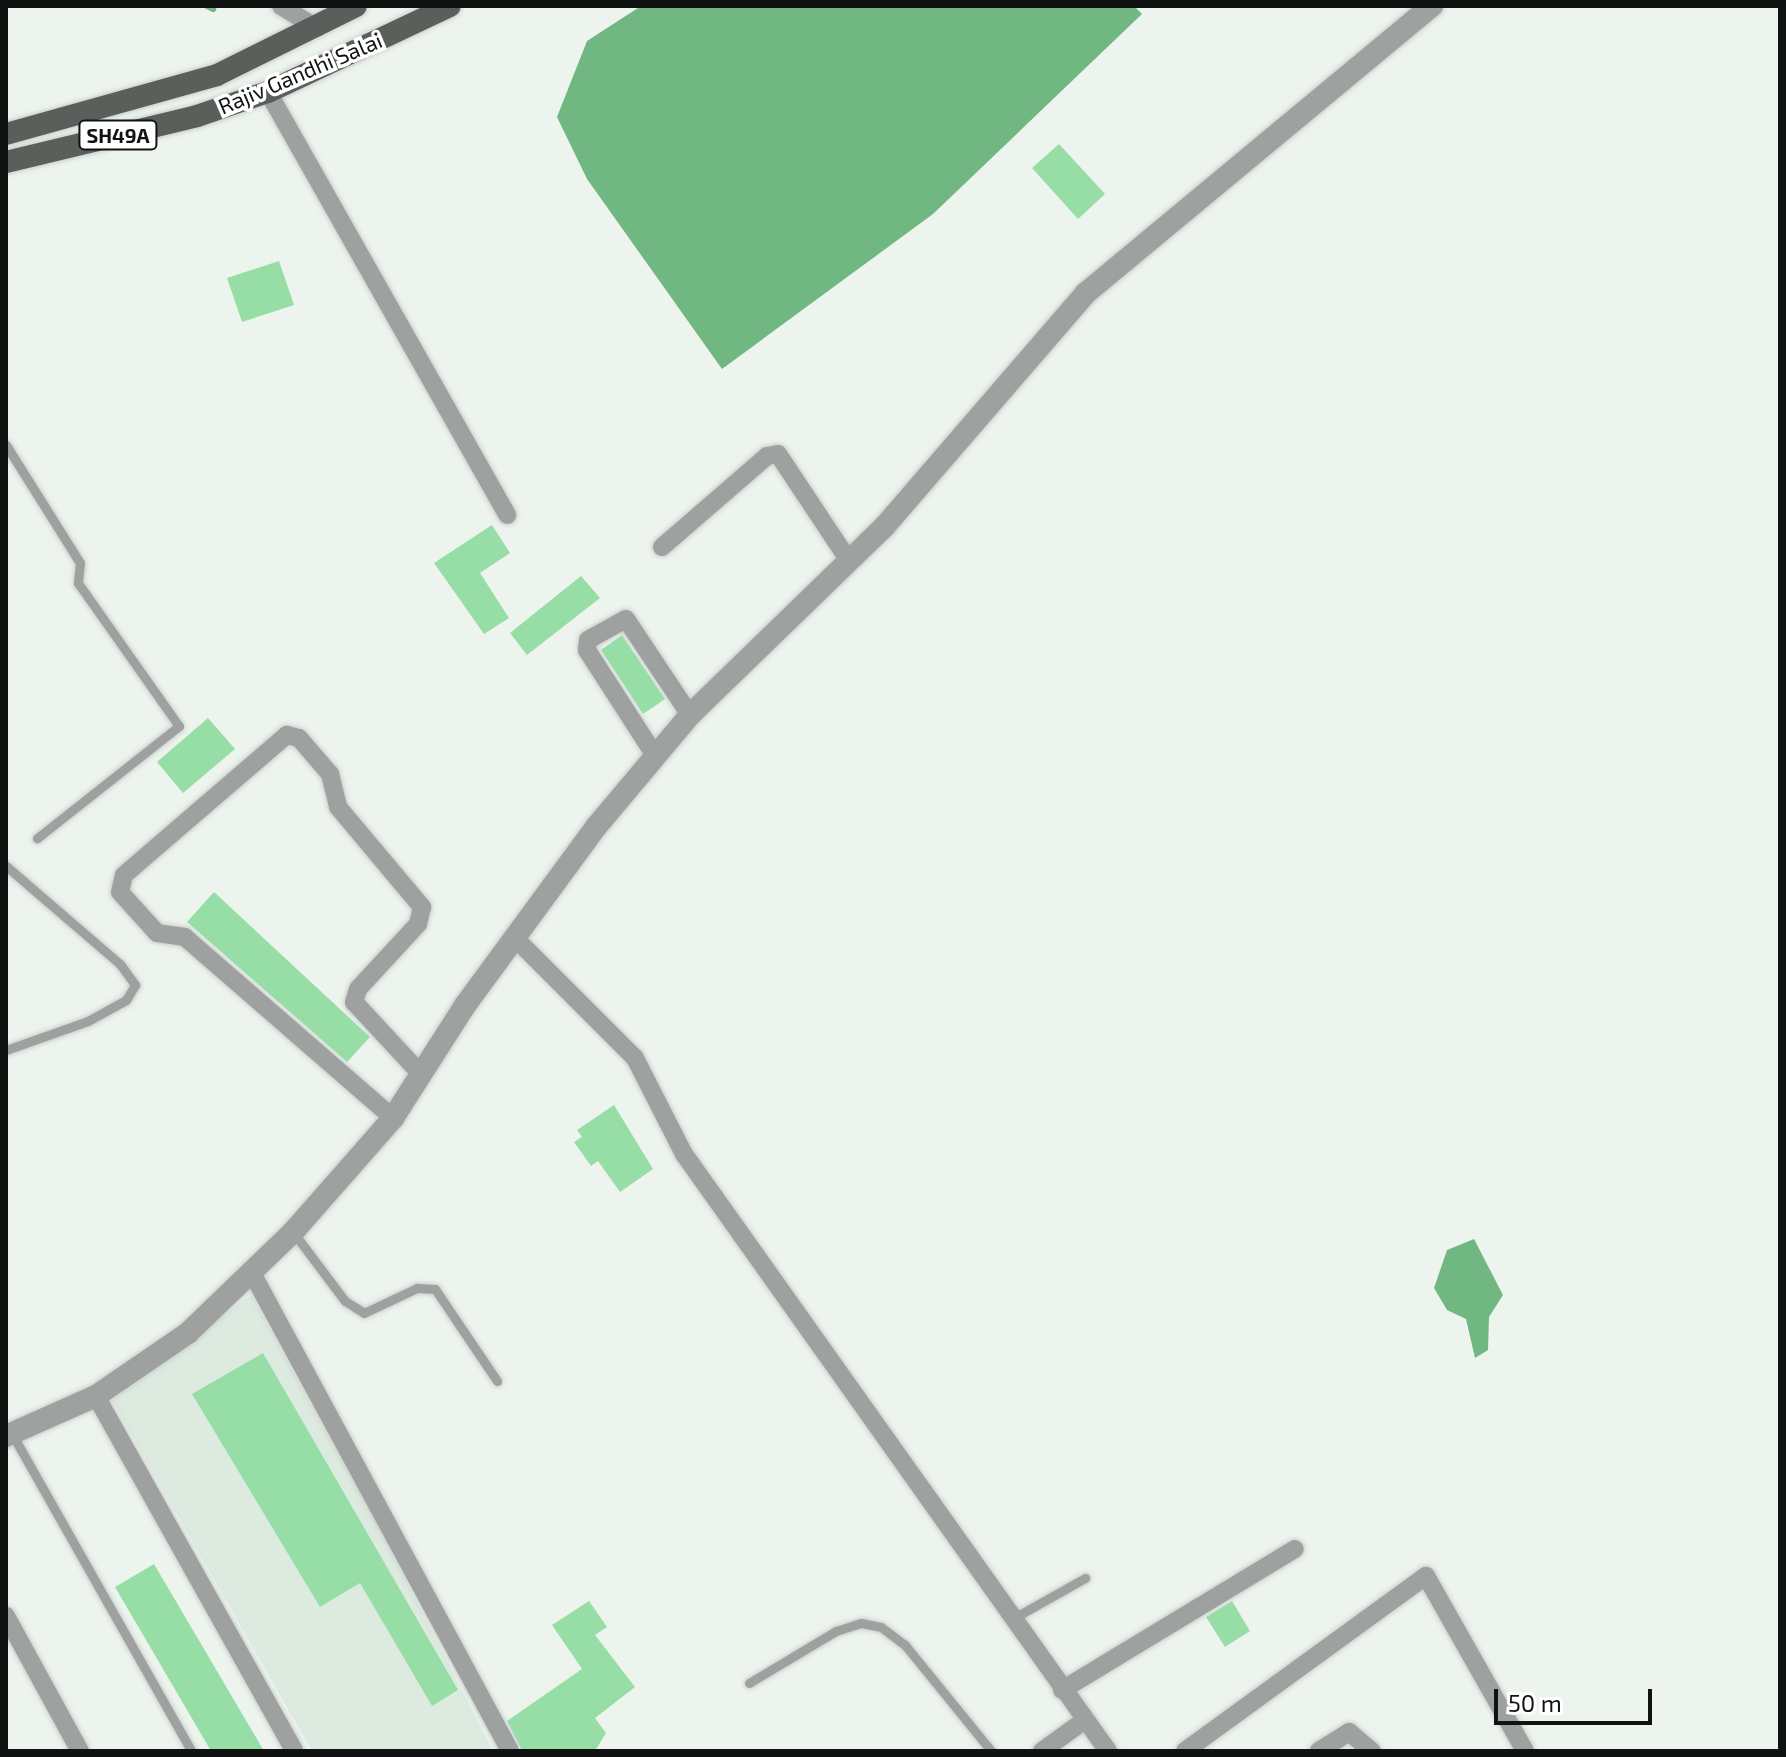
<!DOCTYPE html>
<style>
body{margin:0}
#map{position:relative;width:1786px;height:1757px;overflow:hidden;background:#edf4ee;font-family:"Exo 2",sans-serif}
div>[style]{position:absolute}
.built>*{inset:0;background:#ddeadf}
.water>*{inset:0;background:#70b782}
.stream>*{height:6px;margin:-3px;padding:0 3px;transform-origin:3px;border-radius:3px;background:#70b782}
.building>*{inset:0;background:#96dea6}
.roads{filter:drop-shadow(0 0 2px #cad0cb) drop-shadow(0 0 2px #cad0cb)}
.service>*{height:9px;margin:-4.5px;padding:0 4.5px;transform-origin:4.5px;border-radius:4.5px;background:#9ea19f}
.minor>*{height:18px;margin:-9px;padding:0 9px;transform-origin:9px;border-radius:9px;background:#9ea19f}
.tertiary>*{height:22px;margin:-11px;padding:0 11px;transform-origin:11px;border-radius:11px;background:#9ea19f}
.primary>*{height:22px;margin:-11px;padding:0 11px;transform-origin:11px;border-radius:11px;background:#5a5f5b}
span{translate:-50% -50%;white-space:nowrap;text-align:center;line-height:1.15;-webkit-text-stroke:7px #fff;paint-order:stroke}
.shield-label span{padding:2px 6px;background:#fff;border:2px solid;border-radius:6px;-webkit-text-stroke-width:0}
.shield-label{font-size:20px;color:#101311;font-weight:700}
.street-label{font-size:22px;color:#101311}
.frame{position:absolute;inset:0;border:8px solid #101311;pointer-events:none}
.scale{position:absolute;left:1494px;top:1689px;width:158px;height:36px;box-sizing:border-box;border:4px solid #101311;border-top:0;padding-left:10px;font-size:24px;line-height:28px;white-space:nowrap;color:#101311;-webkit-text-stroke:6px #fff;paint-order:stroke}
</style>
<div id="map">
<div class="built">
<div style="clip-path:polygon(251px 1295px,372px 1515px,493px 1751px,312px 1751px,112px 1400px)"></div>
</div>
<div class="water">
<div style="clip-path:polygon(641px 6px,1134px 6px,1142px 14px,933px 214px,722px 369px,587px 179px,557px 117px,587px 41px)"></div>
<div style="clip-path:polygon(1474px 1239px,1503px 1295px,1489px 1317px,1488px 1350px,1475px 1358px,1466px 1319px,1447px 1310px,1434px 1288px,1447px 1250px)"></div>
</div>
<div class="stream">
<div style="left:207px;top:6px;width:7px;rotate:27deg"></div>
</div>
<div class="building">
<div style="clip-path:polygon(1059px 144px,1105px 194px,1078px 219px,1032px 168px)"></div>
<div style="clip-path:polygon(279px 261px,294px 305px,242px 322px,227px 278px)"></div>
<div style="clip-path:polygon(492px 525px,510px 553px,480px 573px,509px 618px,484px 634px,434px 563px)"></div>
<div style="clip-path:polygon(581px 576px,600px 598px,527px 655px,510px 633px)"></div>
<div style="clip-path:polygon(622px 635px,665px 699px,643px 714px,601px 650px)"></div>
<div style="clip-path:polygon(208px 718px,235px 749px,183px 793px,157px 762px)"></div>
<div style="clip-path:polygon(214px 892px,370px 1037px,347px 1062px,187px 922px)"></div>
<div style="clip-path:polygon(614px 1105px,653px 1169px,620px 1192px,598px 1161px,591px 1166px,574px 1142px,582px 1137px,577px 1130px)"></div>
<div style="clip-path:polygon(263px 1353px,458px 1690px,432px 1706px,360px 1583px,320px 1607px,192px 1394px)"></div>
<div style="clip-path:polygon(154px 1564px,264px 1751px,211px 1751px,115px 1587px)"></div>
<div style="clip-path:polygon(589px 1601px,607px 1627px,595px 1635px,635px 1687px,595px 1718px,606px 1733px,595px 1751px,522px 1751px,507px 1721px,582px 1669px,552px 1625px)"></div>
<div style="clip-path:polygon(1232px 1601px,1250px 1631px,1225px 1647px,1206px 1617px)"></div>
</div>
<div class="roads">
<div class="service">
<div style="left:6px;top:445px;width:139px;rotate:57.9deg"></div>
<div style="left:80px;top:563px;width:20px;rotate:96deg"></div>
<div style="left:78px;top:583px;width:175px;rotate:54.8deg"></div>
<div style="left:179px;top:726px;width:181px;rotate:141.7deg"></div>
<div style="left:6px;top:866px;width:150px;rotate:40.7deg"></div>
<div style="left:120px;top:964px;width:26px;rotate:54deg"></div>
<div style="left:135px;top:985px;width:17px;rotate:121deg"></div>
<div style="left:126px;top:1000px;width:43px;rotate:151.1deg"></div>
<div style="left:88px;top:1021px;width:87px;rotate:160.5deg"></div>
<div style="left:293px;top:1232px;width:86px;rotate:53deg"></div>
<div style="left:345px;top:1301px;width:22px;rotate:32deg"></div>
<div style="left:364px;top:1313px;width:59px;rotate:-25.3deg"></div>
<div style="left:417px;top:1288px;width:18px;rotate:3deg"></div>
<div style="left:435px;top:1289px;width:111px;rotate:56deg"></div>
<div style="left:12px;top:1434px;width:364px;rotate:60.5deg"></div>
<div style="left:1012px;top:1619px;width:84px;rotate:-29.3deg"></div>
<div style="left:749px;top:1683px;width:101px;rotate:-30.9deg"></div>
<div style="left:836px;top:1631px;width:26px;rotate:-18deg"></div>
<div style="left:861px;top:1623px;width:20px;rotate:11deg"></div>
<div style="left:881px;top:1627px;width:30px;rotate:37deg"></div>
<div style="left:905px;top:1645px;width:136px;rotate:50.9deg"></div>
</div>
<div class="minor">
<div style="left:281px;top:6px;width:42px;rotate:31.4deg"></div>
<div style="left:268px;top:92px;width:486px;rotate:60.5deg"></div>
<div style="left:662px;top:547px;width:139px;rotate:-40.9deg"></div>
<div style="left:767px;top:456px;width:11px;rotate:-10deg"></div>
<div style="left:778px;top:454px;width:128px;rotate:56.4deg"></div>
<div style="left:654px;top:754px;width:124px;rotate:-122.8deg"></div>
<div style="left:587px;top:650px;width:10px;rotate:-84deg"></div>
<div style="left:588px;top:640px;width:43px;rotate:-28.9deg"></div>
<div style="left:626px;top:619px;width:115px;rotate:56.3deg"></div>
<div style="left:518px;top:941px;width:165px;rotate:45deg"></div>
<div style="left:635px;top:1058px;width:108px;rotate:63deg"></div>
<div style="left:684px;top:1154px;width:732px;rotate:54.62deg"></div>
<div style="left:393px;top:1118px;width:276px;rotate:-139deg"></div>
<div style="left:185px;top:937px;width:28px;rotate:-172deg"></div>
<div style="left:157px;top:933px;width:55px;rotate:-132.1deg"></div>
<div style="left:120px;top:892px;width:17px;rotate:-77deg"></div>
<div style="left:124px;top:875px;width:215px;rotate:-40.7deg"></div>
<div style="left:287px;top:735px;width:12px;rotate:14deg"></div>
<div style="left:299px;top:738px;width:48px;rotate:49.3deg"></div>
<div style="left:330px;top:774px;width:34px;rotate:76deg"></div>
<div style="left:338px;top:807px;width:131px;rotate:50deg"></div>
<div style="left:422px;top:907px;width:17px;rotate:103deg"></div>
<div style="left:418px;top:924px;width:88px;rotate:132.7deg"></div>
<div style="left:358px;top:989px;width:14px;rotate:107deg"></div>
<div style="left:354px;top:1002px;width:98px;rotate:47.1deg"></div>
<div style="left:252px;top:1273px;width:543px;rotate:61.64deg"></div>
<div style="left:96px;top:1396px;width:406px;rotate:60.8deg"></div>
<div style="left:6px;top:1616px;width:154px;rotate:61.3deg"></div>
<div style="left:1062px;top:1690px;width:272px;rotate:-31.2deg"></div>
<div style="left:1042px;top:1751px;width:53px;rotate:-35.8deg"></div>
<div style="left:1185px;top:1751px;width:298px;rotate:-36deg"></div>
<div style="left:1426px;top:1576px;width:201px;rotate:60.5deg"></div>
<div style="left:1319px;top:1751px;width:36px;rotate:-32deg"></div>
<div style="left:1349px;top:1732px;width:30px;rotate:40deg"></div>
</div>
<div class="tertiary">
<div style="left:6px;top:1436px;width:98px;rotate:-24deg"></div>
<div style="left:96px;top:1396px;width:112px;rotate:-34.4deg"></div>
<div style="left:188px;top:1333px;width:146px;rotate:-43.9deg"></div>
<div style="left:293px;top:1232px;width:152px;rotate:-48.7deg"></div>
<div style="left:393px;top:1118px;width:135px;rotate:-57.4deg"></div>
<div style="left:466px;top:1004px;width:220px;rotate:-53.7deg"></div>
<div style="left:596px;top:827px;width:146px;rotate:-50deg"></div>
<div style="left:690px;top:715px;width:270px;rotate:-44.1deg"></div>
<div style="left:884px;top:527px;width:309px;rotate:-49.2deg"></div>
<div style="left:1086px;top:293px;width:450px;rotate:-39.7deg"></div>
</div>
<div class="primary">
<div style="left:6px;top:134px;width:219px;rotate:-15.6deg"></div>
<div style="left:217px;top:75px;width:155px;rotate:-26.4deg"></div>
<div style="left:6px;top:162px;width:196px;rotate:-13.5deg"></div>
<div style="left:197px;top:116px;width:75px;rotate:-18.7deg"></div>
<div style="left:268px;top:92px;width:201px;rotate:-25.3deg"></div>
</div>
</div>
<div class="shield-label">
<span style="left:118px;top:135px">SH49A</span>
</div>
<div class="street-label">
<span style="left:300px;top:73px;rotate:-23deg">Rajiv Gandhi Salai</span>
</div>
<div class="frame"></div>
<div class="scale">50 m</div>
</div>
